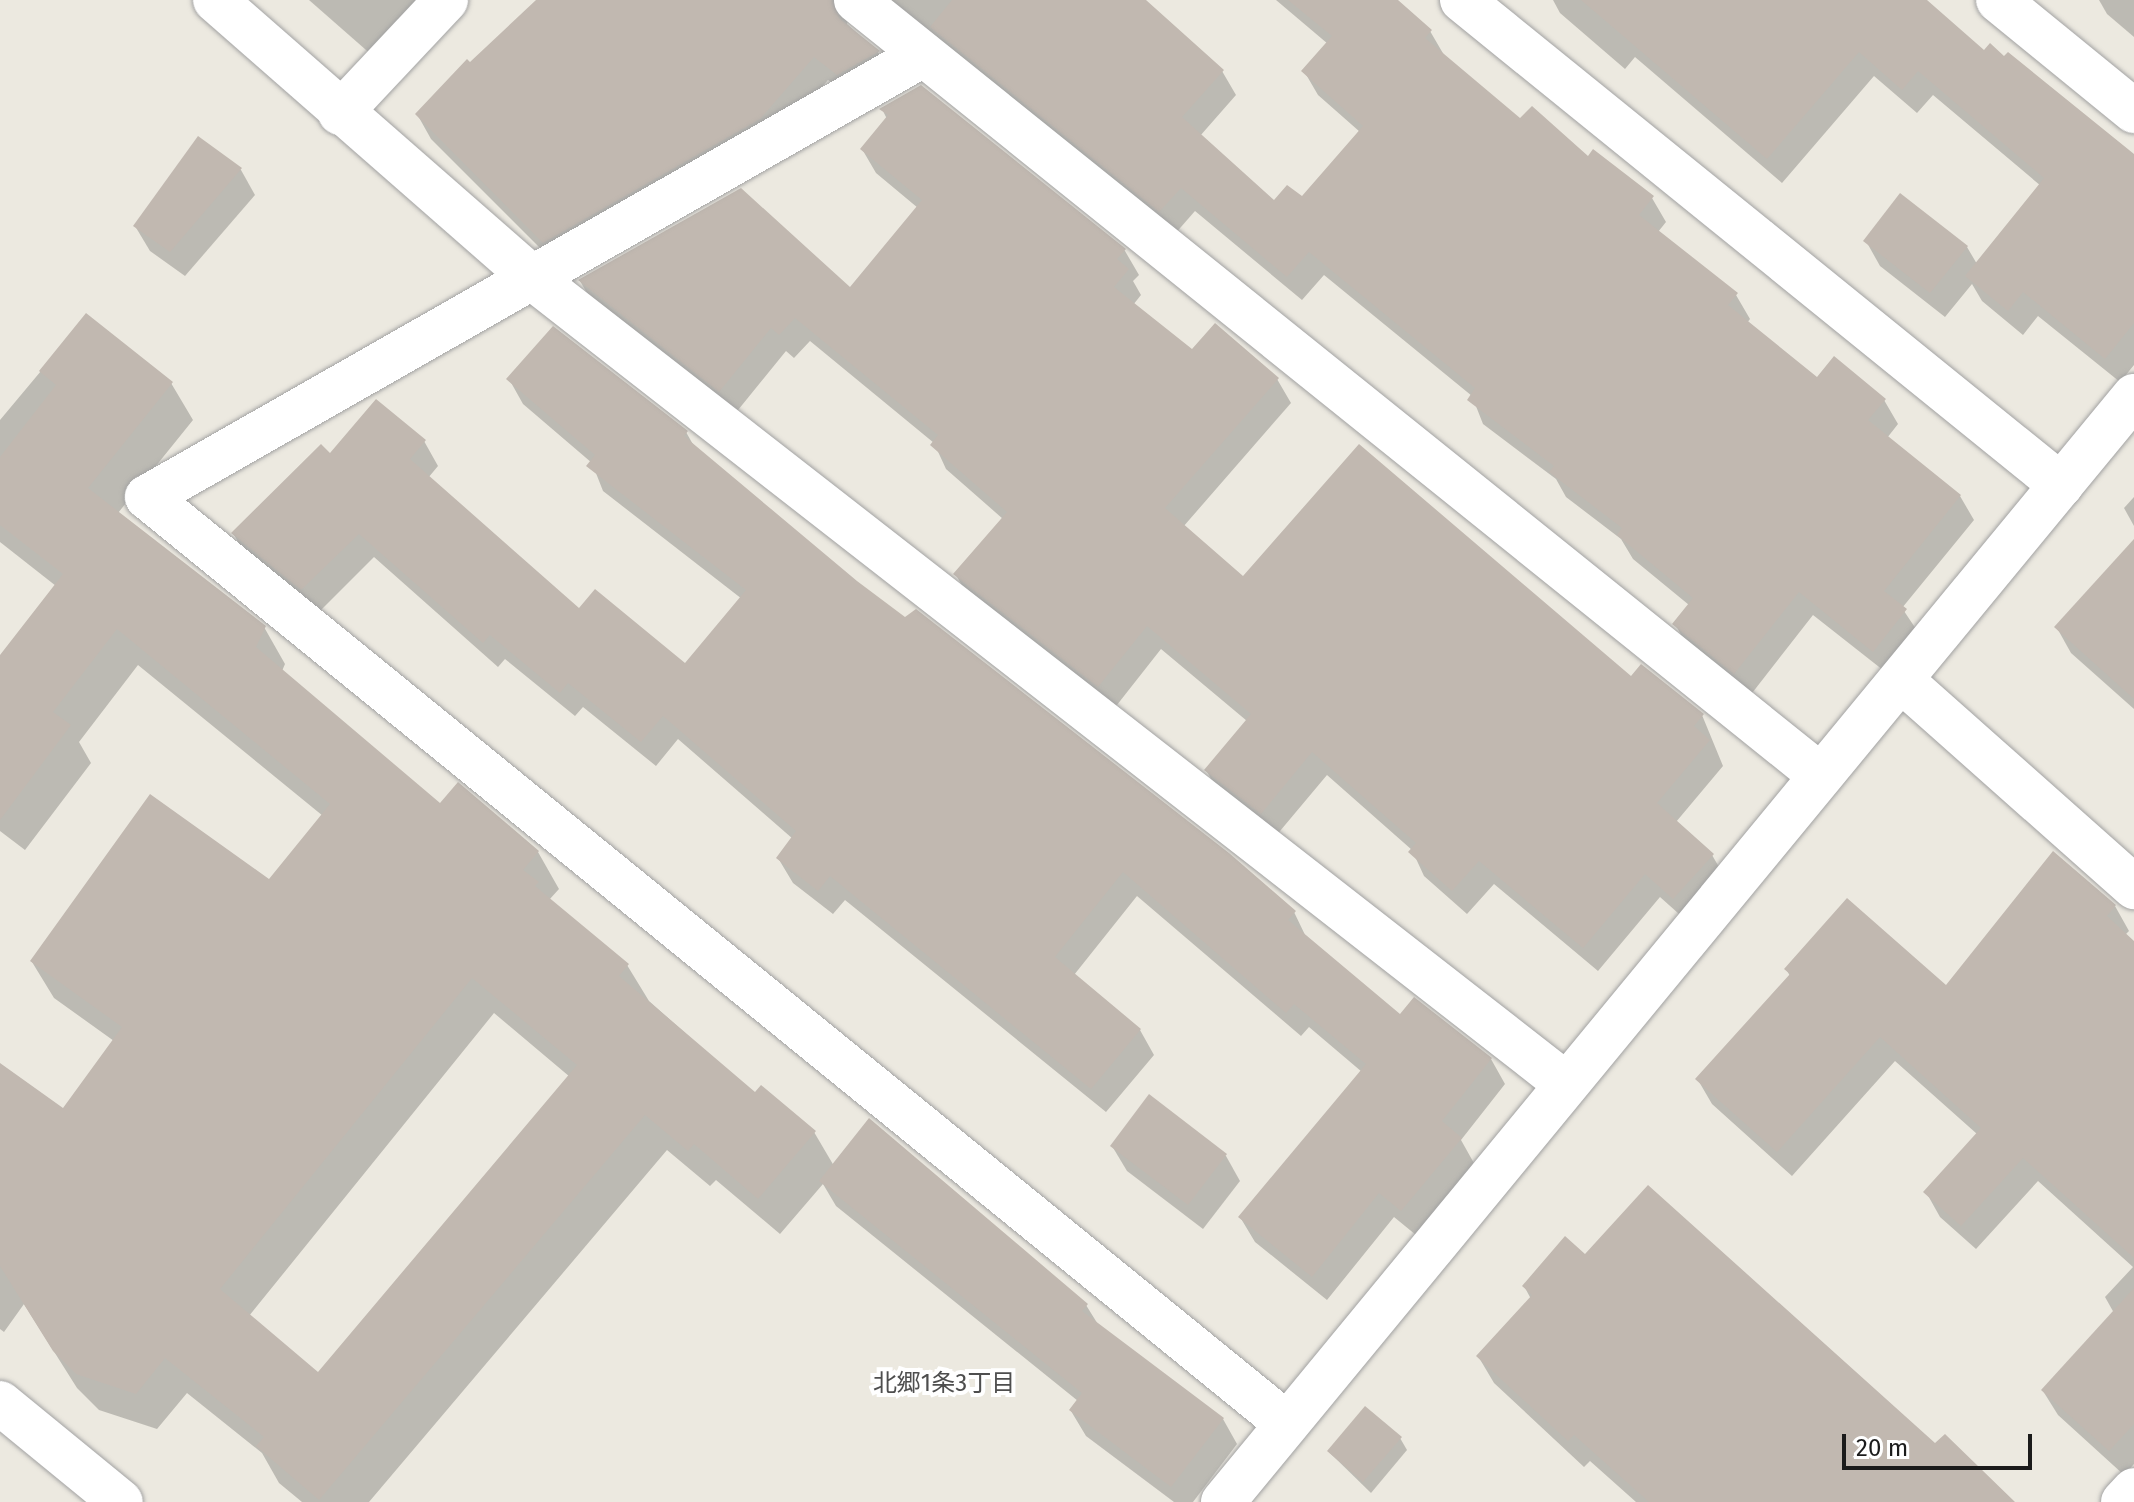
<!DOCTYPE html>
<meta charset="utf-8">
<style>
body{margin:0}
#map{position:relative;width:2134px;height:1502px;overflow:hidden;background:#ece9e0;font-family:"Fira Sans","Noto Sans JP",sans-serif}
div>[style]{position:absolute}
.shadow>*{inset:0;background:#0003}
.building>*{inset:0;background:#c1b8b0}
.roads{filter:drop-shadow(0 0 2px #a2a2a2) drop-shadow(0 0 2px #a2a2a2)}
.street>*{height:44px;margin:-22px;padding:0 22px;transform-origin:22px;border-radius:22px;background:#fff}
span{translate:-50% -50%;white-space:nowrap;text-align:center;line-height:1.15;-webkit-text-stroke:8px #fff;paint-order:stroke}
.neighbourhood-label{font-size:24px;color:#4e4e4e}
.scale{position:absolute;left:1842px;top:1434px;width:190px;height:36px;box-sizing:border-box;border:4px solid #1b1b1b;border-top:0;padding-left:10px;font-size:24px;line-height:28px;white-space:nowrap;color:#1b1b1b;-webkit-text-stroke:6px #fff;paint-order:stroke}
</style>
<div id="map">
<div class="shadow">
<div style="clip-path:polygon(309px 0,423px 0,374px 57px)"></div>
<div style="clip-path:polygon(581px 0,873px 0,850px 8px,847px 24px,878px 52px,892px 76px,852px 99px,828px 80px,774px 143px,558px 266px,431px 139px,417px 114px,470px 65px)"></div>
<div style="clip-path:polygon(877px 0,1143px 0,1222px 71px,1236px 95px,1200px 136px,1274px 203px,1302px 199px,1360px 132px,1318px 95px,1304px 71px,1328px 44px,1276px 0,1395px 0,1430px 31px,1444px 55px,1520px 121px,1652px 198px,1666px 222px,1658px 232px,1736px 295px,1750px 319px,1747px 323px,1817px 380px,1884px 400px,1898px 424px,1887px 438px,1960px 496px,1974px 520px,1902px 608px,1920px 635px,1888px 674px,1813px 615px,1749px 697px,1689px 649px,1675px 624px,1689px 605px,1633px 559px,1621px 539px,1566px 497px,1556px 479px,1483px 424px,1472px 396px,1324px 275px,1302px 300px,1195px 211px,1174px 235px)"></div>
<div style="clip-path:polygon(1553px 0,1924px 0,1985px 53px,2134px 157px,2134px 365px,2120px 382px,2038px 316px,2023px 335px,1982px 301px,1972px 284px,1945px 317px,1880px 266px,1866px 241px,1967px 247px,1977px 264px,2041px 186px,1933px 95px,1917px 113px,1874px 76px,1782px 183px,1635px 57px,1625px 69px,1560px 13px)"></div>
<div style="clip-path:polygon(2099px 0,2134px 0,2134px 37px,2107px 14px)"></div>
<div style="clip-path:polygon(921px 87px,1125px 251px,1139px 275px,1133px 281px,1141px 295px,1133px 305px,1192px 352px,1277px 379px,1291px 403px,1183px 527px,1243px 578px,1631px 679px,1702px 715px,1723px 766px,1676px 822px,1712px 855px,1726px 879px,1688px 922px,1660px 897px,1598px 971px,1494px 884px,1467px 914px,1424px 876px,1412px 850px,1327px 775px,1275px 837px,1220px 794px,1206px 770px,1247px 721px,1161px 649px,1113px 710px,970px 599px,956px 575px,1003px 519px,946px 469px,934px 443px,810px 341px,794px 358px,786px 351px,734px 415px,594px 305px,580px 281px,850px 290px,918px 208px,876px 173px,862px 149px,887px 119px,882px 109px)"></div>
<div style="clip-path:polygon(198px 139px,241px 170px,255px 195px,185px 276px,150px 251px,135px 226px)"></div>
<div style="clip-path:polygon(evenodd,87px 316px,171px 383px,193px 420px,118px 513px,264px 627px,285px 664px,282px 671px,440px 806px,538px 852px,559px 889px,549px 900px,627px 965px,649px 1001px,755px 1095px,814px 1132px,834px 1166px,1086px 1305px,1099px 1326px,1223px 1419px,1237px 1444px,1193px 1502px,1174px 1502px,1086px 1436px,1071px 1411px,1078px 1401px,836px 1206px,823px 1184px,780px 1234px,716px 1180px,710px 1186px,667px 1150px,369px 1502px,302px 1502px,279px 1483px,262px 1453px,187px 1393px,157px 1429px,99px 1410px,77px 1388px,24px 1304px,4px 1332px,0 1329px,0 1065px,64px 1111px,114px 1041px,54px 998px,32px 962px,269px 882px,323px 816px,138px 665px,79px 742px,91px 763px,25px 850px,0 831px,0 659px,56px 586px,0 542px,0 420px,87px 316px,494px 1013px,570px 1077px,319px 1375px,249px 1316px,494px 1013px)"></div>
<div style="clip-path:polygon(509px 379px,686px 432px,695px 448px,856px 583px,1294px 912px,1307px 939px,1401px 1017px,1491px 1059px,1505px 1084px,1461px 1140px,1475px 1165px,1416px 1235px,1394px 1217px,1327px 1300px,1255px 1242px,1240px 1217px,1362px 1072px,1309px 1027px,1301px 1036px,1137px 896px,1074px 975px,1140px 1030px,1154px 1055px,1106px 1112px,845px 900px,833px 914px,793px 883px,778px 858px,793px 839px,678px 739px,656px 766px,583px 707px,575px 716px,505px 659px,498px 667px,374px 557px,317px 614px,247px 558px,233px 533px,330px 456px,424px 441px,438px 466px,428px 478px,580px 611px,685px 666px,742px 599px,603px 491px,592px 463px,523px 404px)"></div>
<div style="clip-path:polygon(2134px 497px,2134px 526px,2124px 508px)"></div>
<div style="clip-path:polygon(2134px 542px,2134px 709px,2071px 653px,2057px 628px)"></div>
<div style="clip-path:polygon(2115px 906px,2129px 931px,2125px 935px,2134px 943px,2134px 1464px,2124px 1475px,2058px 1415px,2043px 1391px,2114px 1313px,2105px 1297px,2133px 1267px,2038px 1181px,1976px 1249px,1940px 1217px,1926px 1192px,1977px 1134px,1895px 1061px,1792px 1176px,1712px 1104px,1698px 1080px,1790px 976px,1786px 969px,1946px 988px)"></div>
<div style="clip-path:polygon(1112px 1146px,1226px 1156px,1240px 1181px,1203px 1229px,1127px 1171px)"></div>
<div style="clip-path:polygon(1585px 1257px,1935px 1446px,2012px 1502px,1636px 1502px,1590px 1461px,1584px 1467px,1494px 1383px,1478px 1356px,1531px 1299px,1524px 1286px)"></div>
<div style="clip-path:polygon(1400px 1438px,1407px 1450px,1371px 1493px,1329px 1452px)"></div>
</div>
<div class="building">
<div style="clip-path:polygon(536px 0,832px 0,840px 19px,880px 51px,837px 75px,814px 57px,760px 119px,543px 243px,415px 114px,467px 59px,470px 62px)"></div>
<div style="clip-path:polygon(952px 0,1146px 0,1224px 70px,1182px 117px,1274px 200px,1287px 185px,1302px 196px,1363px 126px,1301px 71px,1332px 36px,1288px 0,1398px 0,1432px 30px,1425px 38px,1520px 118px,1532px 106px,1588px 156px,1593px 149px,1654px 196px,1639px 215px,1738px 293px,1728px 305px,1817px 377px,1834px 356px,1886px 399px,1868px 420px,1961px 495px,1884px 591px,1907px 609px,1873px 652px,1799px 592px,1734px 674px,1672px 624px,1693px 598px,1617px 535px,1622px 528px,1549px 472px,1554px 466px,1467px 400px,1475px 388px,1309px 252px,1287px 277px,1181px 188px,1159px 212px,930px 27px)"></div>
<div style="clip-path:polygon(1581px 0,1927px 0,1984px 50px,1990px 43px,2004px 56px,2008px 52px,2134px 154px,2134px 323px,2105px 359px,2023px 292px,2008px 311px,1965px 276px,2044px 178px,1918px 71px,1902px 90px,1859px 52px,1767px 159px)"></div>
<div style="clip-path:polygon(921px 85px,1126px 249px,1117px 259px,1129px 269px,1114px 287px,1192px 349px,1215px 323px,1279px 378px,1165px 508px,1243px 576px,1359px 444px,1631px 676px,1641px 664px,1704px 714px,1694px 726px,1710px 740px,1657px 803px,1714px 854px,1673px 899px,1645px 874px,1583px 948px,1479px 861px,1452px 891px,1408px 852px,1416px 843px,1312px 752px,1261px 814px,1204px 770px,1251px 714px,1147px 626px,1098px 687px,953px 574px,1007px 512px,930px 445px,938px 435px,795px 318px,779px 335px,771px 328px,719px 392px,578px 280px,741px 188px,850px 287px,922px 200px,860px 149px,888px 115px,879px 109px)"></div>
<div style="clip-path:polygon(198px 136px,242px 168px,170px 252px,133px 226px)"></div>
<div style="clip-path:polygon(1900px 193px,1968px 246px,1930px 293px,1863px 241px)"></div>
<div style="clip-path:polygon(evenodd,86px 313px,173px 382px,88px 488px,266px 626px,256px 647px,440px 803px,458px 782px,539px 851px,523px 870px,539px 882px,535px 886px,629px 964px,619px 976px,755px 1092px,761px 1085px,816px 1131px,758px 1199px,694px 1144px,688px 1151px,645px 1115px,319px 1500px,256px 1446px,264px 1437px,165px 1358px,136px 1394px,76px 1374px,53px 1351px,0 1266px,0 1063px,63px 1108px,122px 1027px,30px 961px,150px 794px,269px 879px,330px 804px,117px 629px,53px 712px,71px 725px,0 820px,0 655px,63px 574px,0 525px,0 457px,56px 385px,39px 371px,86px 313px,472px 978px,577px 1065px,318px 1372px,220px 1289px,472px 978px)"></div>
<div style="clip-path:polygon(553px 326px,688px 431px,684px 436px,857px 581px,905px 617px,916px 609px,1229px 853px,1296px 911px,1288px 920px,1400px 1014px,1414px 997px,1492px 1058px,1442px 1121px,1462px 1138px,1401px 1211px,1379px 1193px,1312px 1277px,1238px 1217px,1366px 1064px,1294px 1004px,1286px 1013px,1123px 872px,1055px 957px,1141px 1029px,1091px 1089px,830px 876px,818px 891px,776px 858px,796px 831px,663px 716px,641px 742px,568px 683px,560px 693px,490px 635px,483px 643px,359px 534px,301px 590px,231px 533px,321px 444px,330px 453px,376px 399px,426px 440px,410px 459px,579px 608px,595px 589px,685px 663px,746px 590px,586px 466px,595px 455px,506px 379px)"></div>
<div style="clip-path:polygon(2134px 539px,2134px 699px,2054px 627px)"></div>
<div style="clip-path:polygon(2053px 851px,2116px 905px,2107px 916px,2134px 941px,2134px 1258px,2023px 1158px,1961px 1226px,1923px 1192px,1981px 1128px,1880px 1037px,1777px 1152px,1695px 1079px,1790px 974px,1784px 969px,1847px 898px,1946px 985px)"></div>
<div style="clip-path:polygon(1149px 1094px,1227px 1154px,1188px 1205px,1110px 1146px)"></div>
<div style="clip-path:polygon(869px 1118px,1088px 1304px,1082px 1311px,1224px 1418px,1171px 1487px,1069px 1410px,1082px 1393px,819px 1181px)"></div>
<div style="clip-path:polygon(1648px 1185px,1935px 1443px,1945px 1434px,2015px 1502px,1649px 1502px,1574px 1435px,1568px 1441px,1476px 1356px,1532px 1295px,1522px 1286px,1565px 1236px,1585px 1254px)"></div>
<div style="clip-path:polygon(2134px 1288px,2134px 1424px,2109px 1451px,2041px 1390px)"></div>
<div style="clip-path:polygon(1365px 1406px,1402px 1437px,1363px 1482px,1327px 1451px)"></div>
</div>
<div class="roads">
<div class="street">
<div style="left:215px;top:0;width:420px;rotate:41.2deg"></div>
<div style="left:531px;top:277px;width:1311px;rotate:37.94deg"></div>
<div style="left:856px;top:0;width:1238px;rotate:38.8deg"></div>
<div style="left:1462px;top:0;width:771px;rotate:39deg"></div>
<div style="left:1998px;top:0;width:176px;rotate:39.2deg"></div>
<div style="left:923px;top:55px;width:893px;rotate:150.33deg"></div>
<div style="left:147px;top:497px;width:1467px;rotate:39.11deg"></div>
<div style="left:340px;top:113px;width:155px;rotate:-46.8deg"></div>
<div style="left:1901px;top:680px;width:312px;rotate:41.6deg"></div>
<div style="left:0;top:1403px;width:156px;rotate:39.3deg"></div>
<div style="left:1223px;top:1502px;width:1433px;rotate:-50.52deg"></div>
<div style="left:2123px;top:1502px;width:16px;rotate:-47deg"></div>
</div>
</div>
<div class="neighbourhood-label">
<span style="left:944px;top:1384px">北郷1条3丁目</span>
</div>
<div class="scale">20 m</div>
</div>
